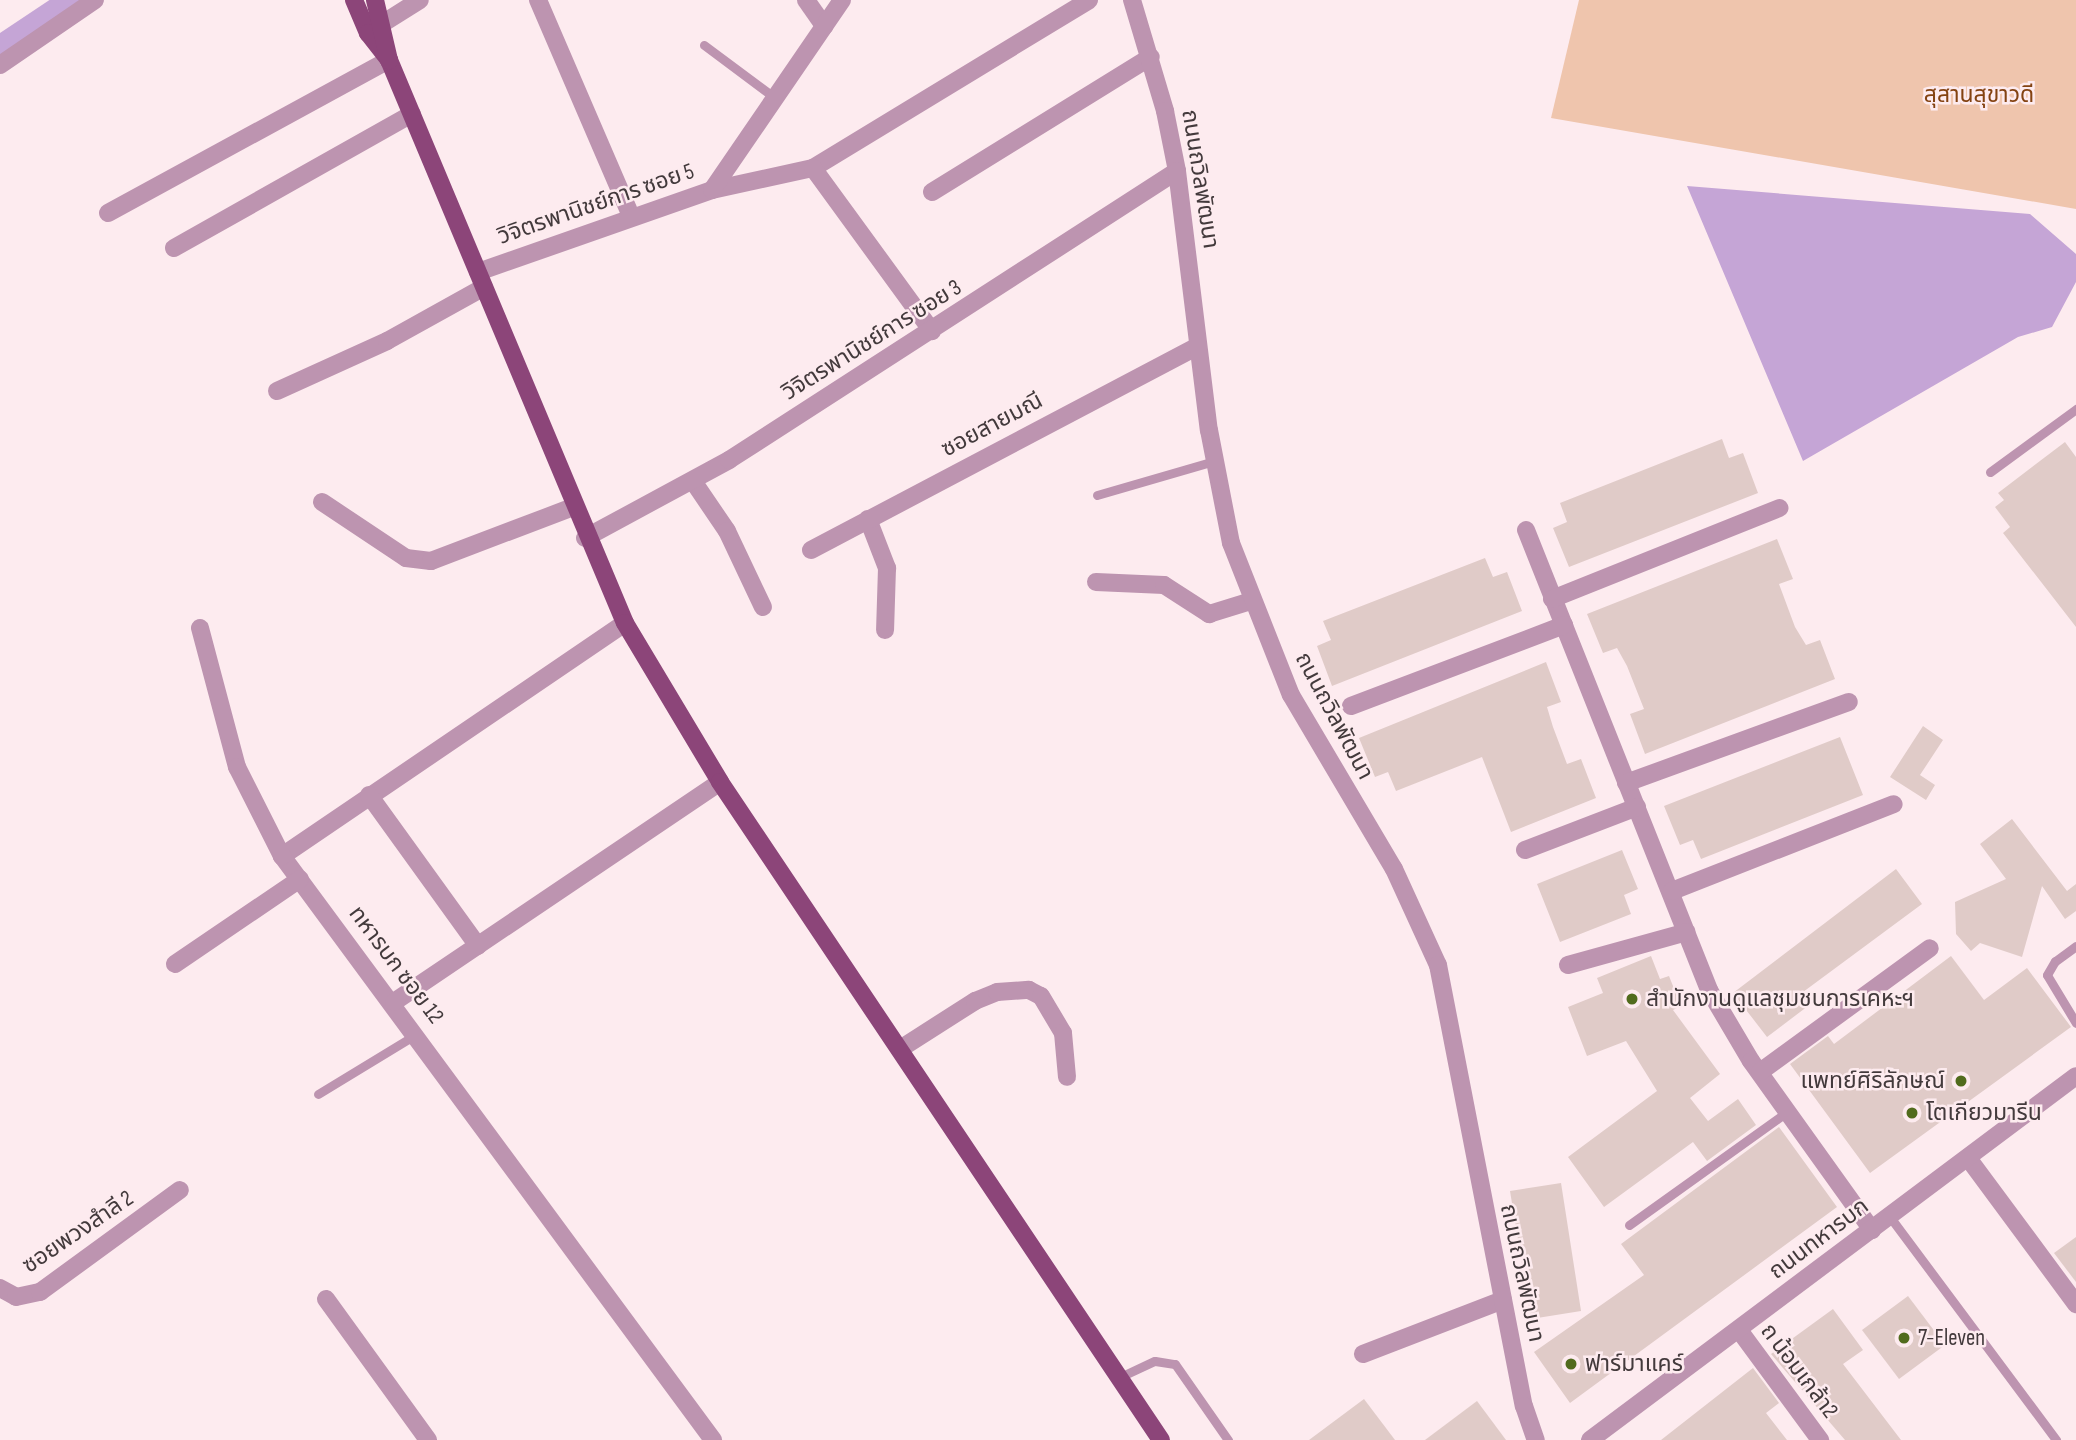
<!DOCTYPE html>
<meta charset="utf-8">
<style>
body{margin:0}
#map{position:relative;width:2076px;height:1440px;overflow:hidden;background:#fdebef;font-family:"Sofia Sans Condensed","Noto Sans Thai",sans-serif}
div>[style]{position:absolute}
.green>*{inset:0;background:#efc5ad}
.water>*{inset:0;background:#c5a5d6}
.canal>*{height:23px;margin:-11.5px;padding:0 11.5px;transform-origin:11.5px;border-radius:11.5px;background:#c5a5d6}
.building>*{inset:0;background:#e0cbc8}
.service>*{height:9px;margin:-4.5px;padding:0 4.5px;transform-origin:4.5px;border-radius:4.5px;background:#bd94b0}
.minor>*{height:18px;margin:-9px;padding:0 9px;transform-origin:9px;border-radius:9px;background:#bd94b0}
.tertiary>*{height:18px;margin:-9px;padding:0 9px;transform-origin:9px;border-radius:9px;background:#bd94b0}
.primary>*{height:18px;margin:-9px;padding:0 9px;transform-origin:9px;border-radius:9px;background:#8c4579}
.dots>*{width:19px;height:19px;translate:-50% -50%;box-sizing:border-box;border:4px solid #fdebef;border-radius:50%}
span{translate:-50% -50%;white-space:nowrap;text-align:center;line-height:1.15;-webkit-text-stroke:5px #fdebef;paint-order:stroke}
.park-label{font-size:23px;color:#844312}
.street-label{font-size:23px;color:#433a3c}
.poi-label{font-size:23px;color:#433a3c}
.left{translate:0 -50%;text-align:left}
.right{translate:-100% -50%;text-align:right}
</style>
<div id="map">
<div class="green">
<div style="clip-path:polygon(1579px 0,2076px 0,2076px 209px,1551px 118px)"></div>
</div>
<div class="water">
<div style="clip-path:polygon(1687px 186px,2030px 214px,2076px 254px,2076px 282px,2052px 327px,2018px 337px,1803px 461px)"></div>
</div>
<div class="canal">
<div style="left:0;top:46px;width:83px;rotate:-33.7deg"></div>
</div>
<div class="building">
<div style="clip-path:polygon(1722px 439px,1729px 458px,1743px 453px,1758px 493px,1569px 567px,1553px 528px,1567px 522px,1560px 503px)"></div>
<div style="clip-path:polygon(2065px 442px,2076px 457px,2076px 627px,2003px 533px,2010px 527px,1995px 507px,2004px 500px,1998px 493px)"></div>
<div style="clip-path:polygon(1777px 539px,1793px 579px,1779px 584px,1795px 627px,1806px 645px,1820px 640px,1835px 679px,1645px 754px,1630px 714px,1644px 709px,1627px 666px,1617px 648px,1603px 653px,1587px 614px)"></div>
<div style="clip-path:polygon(1485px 558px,1493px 577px,1507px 572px,1522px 611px,1332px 686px,1317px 646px,1331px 640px,1323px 621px)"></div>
<div style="clip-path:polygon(1546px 662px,1561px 702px,1547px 707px,1553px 727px,1567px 764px,1581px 759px,1596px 798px,1511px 832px,1482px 757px,1396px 791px,1388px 772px,1375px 777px,1359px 738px)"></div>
<div style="clip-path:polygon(1923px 726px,1943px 740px,1920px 775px,1935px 785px,1926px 800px,1890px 777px)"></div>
<div style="clip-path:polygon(1840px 737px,1863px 795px,1701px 859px,1693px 840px,1680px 845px,1664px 806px)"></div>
<div style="clip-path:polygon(2012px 819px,2067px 891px,2076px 884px,2076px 911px,2065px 919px,2042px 886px,2022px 957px,1980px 943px,1971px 951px,1956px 934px,1955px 902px,2006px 879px,1980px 844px)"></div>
<div style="clip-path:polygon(1622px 850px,1638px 889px,1624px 895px,1631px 914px,1560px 942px,1537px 884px)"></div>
<div style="clip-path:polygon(1896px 869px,1922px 904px,1799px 995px,1808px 1006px,1767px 1037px,1733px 993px)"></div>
<div style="clip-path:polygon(1651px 956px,1660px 979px,1669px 976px,1681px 1006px,1673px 1010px,1720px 1074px,1690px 1098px,1708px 1121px,1738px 1099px,1756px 1125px,1707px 1161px,1693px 1142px,1604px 1207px,1568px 1157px,1657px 1091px,1626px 1041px,1587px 1056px,1568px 1007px,1603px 993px,1597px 978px)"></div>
<div style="clip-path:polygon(1951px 956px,1984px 1000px,2027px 968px,2071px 1027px,1870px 1173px,1790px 1064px,1828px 1036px,1834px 1044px)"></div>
<div style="clip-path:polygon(1779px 1127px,1837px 1207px,1570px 1403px,1534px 1352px,1644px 1275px,1621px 1244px)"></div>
<div style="clip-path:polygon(1561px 1183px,1581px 1311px,1531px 1319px,1510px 1191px)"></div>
<div style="clip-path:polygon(2076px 1237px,2076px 1282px,2054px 1253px)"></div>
<div style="clip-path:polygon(1908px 1296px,1945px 1345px,1899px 1379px,1862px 1330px)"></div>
<div style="clip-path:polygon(1833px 1309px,1863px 1350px,1843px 1364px,1901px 1440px,1845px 1440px,1771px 1354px)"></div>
<div style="clip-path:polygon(1753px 1368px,1779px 1403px,1766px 1413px,1787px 1440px,1661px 1440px)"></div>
<div style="clip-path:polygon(1364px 1399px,1395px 1440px,1309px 1440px)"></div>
<div style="clip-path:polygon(1477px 1401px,1506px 1440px,1425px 1440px)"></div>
</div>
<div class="service">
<div style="left:704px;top:45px;width:89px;rotate:36.7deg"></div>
<div style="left:1990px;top:472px;width:107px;rotate:-36.2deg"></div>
<div style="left:1097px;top:495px;width:122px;rotate:-16.2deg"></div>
<div style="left:2076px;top:946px;width:26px;rotate:144deg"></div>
<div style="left:2055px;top:961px;width:16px;rotate:120deg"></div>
<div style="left:2047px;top:975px;width:56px;rotate:58.9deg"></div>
<div style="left:318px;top:1094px;width:114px;rotate:-31.3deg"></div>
<div style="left:1890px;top:1217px;width:278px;rotate:53.3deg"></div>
<div style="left:1629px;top:1225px;width:196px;rotate:-35.6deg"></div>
<div style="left:1120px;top:1377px;width:38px;rotate:-25deg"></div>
<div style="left:1155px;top:1361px;width:20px;rotate:9deg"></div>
<div style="left:1175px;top:1364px;width:93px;rotate:55.1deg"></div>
</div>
<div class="minor">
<div style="left:538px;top:0;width:235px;rotate:66.7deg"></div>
<div style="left:806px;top:0;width:32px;rotate:55deg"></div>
<div style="left:385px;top:22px;width:41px;rotate:-32.2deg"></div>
<div style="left:0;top:65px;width:115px;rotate:-34.4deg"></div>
<div style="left:813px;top:168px;width:323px;rotate:-31.3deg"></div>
<div style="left:712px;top:190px;width:103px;rotate:-12.3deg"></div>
<div style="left:813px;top:168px;width:202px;rotate:53.9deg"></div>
<div style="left:932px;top:192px;width:257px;rotate:-31.7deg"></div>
<div style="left:108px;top:213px;width:320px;rotate:-28.6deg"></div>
<div style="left:174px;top:248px;width:273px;rotate:-29.4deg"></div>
<div style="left:478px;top:272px;width:248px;rotate:-19.3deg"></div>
<div style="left:712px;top:190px;width:230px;rotate:-55.6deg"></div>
<div style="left:277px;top:391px;width:121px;rotate:-24.4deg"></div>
<div style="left:387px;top:341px;width:111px;rotate:-29.1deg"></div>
<div style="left:693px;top:481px;width:60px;rotate:55.8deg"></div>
<div style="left:727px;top:531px;width:84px;rotate:64.7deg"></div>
<div style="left:322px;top:502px;width:101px;rotate:33.7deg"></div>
<div style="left:406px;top:558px;width:25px;rotate:7deg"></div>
<div style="left:431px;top:561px;width:152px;rotate:-20.8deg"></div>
<div style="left:868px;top:519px;width:53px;rotate:68.8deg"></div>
<div style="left:887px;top:568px;width:62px;rotate:91.8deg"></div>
<div style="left:1526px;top:530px;width:495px;rotate:68.3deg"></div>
<div style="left:1709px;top:990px;width:82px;rotate:59.4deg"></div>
<div style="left:1751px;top:1061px;width:208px;rotate:54.4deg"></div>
<div style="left:585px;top:538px;width:164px;rotate:-28.4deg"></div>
<div style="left:729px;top:460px;width:533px;rotate:-32.83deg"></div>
<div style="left:811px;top:550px;width:437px;rotate:-27.8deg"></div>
<div style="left:1096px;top:582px;width:68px;rotate:2.5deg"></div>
<div style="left:1164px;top:585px;width:54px;rotate:32.8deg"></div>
<div style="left:1209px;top:614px;width:44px;rotate:-17.2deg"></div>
<div style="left:1552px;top:599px;width:245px;rotate:-21.8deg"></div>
<div style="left:625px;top:623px;width:415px;rotate:145.8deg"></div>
<div style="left:282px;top:856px;width:726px;rotate:53.57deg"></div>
<div style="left:200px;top:628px;width:144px;rotate:75.1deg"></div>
<div style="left:237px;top:767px;width:100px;rotate:63.2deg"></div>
<div style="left:1351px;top:706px;width:228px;rotate:-20.8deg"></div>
<div style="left:1626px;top:783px;width:237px;rotate:-20deg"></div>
<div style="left:369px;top:795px;width:186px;rotate:54.2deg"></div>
<div style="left:1525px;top:850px;width:120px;rotate:-21deg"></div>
<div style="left:1672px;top:891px;width:238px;rotate:-21.4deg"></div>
<div style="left:175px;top:964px;width:151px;rotate:-34.2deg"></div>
<div style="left:1568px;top:965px;width:123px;rotate:-15.5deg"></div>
<div style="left:394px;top:1002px;width:393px;rotate:-34deg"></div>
<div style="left:900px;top:1049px;width:89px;rotate:-32.6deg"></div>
<div style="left:975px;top:1001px;width:24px;rotate:-22deg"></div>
<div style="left:997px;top:992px;width:32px;rotate:-4deg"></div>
<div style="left:1029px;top:990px;width:13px;rotate:27deg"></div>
<div style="left:1041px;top:996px;width:43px;rotate:59.3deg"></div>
<div style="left:1063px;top:1033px;width:44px;rotate:84.8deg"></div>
<div style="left:1760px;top:1072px;width:210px;rotate:-36.1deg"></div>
<div style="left:1968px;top:1158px;width:182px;rotate:53.5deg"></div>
<div style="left:0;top:1288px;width:18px;rotate:29deg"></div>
<div style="left:16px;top:1297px;width:25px;rotate:-12deg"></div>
<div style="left:40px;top:1292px;width:173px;rotate:-36.1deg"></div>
<div style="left:326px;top:1299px;width:174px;rotate:54.1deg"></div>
<div style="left:1739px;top:1330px;width:137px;rotate:53.6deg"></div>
<div style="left:1363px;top:1354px;width:150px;rotate:-21.1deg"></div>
<div style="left:1590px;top:1440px;width:607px;rotate:-36.83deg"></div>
</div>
<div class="tertiary">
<div style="left:1132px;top:0;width:116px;rotate:73.4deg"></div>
<div style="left:1165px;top:111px;width:61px;rotate:78.7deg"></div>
<div style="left:1177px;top:171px;width:261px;rotate:83deg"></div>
<div style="left:1209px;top:430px;width:115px;rotate:79deg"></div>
<div style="left:1231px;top:543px;width:163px;rotate:68.5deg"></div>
<div style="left:1291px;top:695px;width:202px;rotate:59.4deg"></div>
<div style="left:1394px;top:869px;width:106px;rotate:65.4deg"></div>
<div style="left:1438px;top:965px;width:449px;rotate:79deg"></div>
<div style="left:1524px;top:1406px;width:36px;rotate:71deg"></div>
</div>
<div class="primary">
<div style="left:354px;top:0;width:36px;rotate:67deg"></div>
<div style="left:368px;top:33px;width:34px;rotate:52deg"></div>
<div style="left:389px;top:60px;width:610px;rotate:67.26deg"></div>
<div style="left:625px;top:623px;width:185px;rotate:59.1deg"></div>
<div style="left:720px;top:782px;width:792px;rotate:56.17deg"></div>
<div style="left:375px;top:0;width:62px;rotate:76.9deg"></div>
</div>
<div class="dots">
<div style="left:1632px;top:999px;background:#516b1d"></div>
<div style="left:1961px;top:1081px;background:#516b1d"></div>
<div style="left:1912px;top:1113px;background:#516b1d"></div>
<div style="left:1904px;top:1338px;background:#516b1d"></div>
<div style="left:1571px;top:1364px;background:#516b1d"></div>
</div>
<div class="park-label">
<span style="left:1979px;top:95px">สุสานสุขาวดี</span>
</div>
<div class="street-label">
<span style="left:1200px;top:179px;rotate:81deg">ถนนถวิลพัฒนา</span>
<span style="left:596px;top:204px;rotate:-19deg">วิจิตรพานิชย์การ ซอย 5</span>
<span style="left:872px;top:340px;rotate:-32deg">วิจิตรพานิชย์การ ซอย 3</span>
<span style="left:992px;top:425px;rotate:-28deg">ซอยสายมณี</span>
<span style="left:1334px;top:716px;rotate:62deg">ถนนถวิลพัฒนา</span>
<span style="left:396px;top:965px;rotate:53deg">ทหารบก ซอย 12</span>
<span style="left:78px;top:1232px;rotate:-34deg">ซอยพวงสำลี 2</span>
<span style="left:1819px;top:1239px;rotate:-37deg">ถนนทหารบก</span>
<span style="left:1522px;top:1273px;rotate:78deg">ถนนถวิลพัฒนา</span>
<span style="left:1799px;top:1371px;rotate:53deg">ถ น้อมเกล้า2</span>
</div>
<div class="poi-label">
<span class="left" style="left:1646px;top:999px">สำนักงานดูแลชุมชนการเคหะฯ</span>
<span class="right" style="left:1945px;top:1081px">แพทย์ศิริลักษณ์</span>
<span class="left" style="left:1926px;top:1113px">โตเกียวมารีน</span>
<span class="left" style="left:1918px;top:1338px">7-Eleven</span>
<span class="left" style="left:1585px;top:1364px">ฟาร์มาแคร์</span>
</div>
</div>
